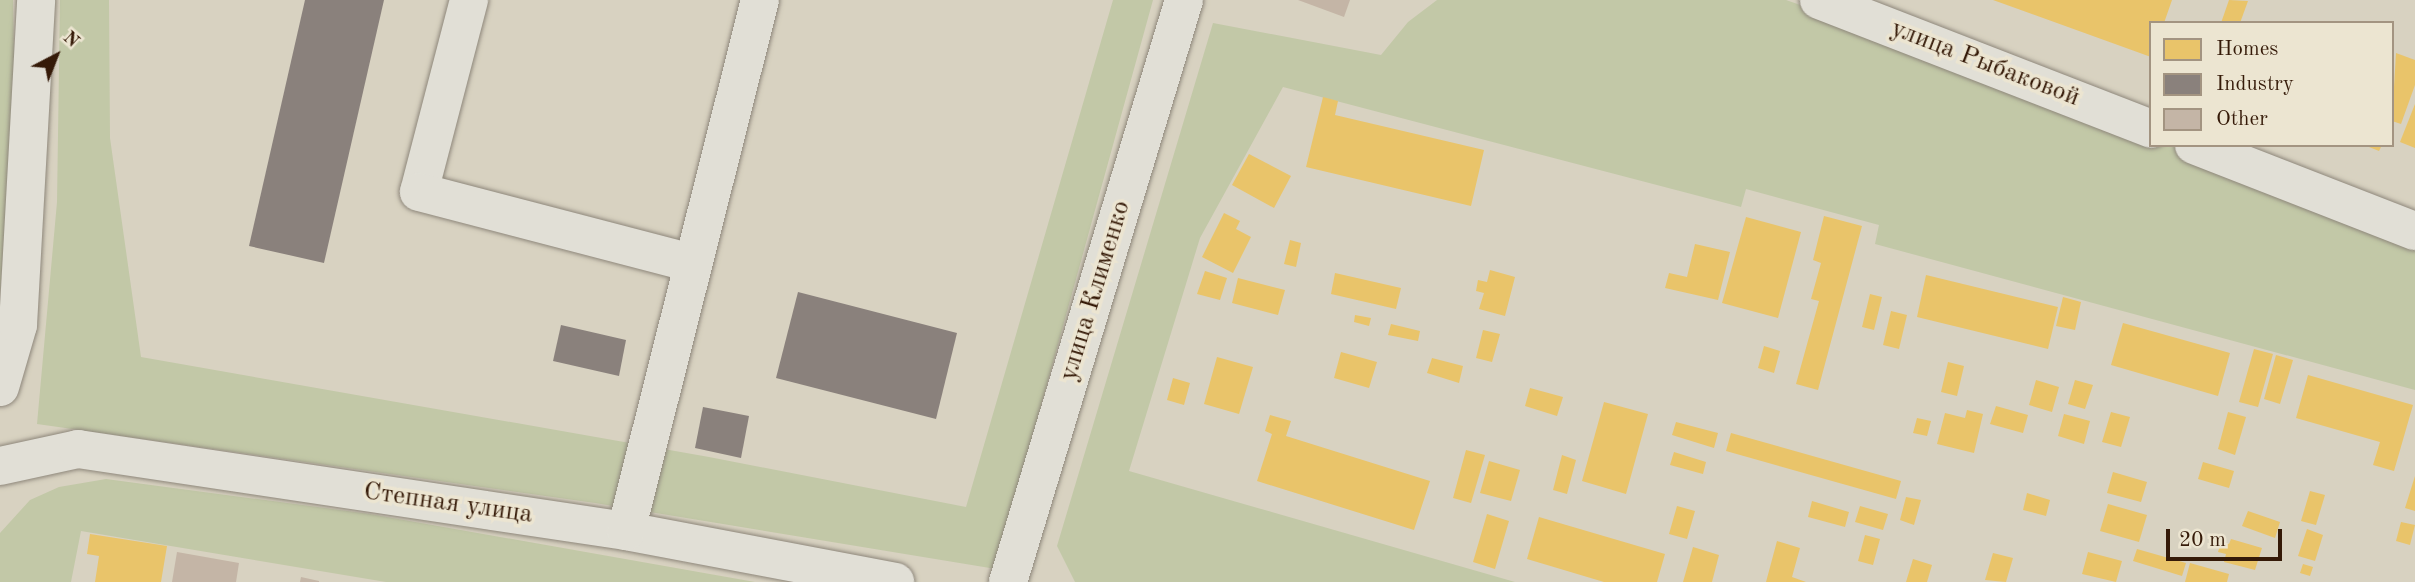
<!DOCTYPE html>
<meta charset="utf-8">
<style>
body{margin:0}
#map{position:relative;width:2415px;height:582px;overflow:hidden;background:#d8d2c1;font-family:"Old Standard TT",serif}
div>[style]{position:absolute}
.green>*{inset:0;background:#c2c8a7}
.homes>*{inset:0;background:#e9c46a}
.industry>*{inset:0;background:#8a817c}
.building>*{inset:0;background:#c4b5a6}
.roads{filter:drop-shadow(0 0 2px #8e877b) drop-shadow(0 0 2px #8e877b)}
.minor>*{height:38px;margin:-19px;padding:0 19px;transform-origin:19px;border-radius:19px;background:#e1dfd6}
span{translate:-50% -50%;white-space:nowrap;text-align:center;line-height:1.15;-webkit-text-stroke:7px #ece5d1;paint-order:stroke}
.street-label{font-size:26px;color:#351a08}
.legend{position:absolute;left:2149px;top:21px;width:245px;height:126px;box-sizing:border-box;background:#ece5d1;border:2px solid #a39481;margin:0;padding:9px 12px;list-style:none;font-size:21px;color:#351a08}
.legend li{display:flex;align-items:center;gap:14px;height:35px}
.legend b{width:35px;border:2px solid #a39481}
.north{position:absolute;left:21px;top:21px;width:70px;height:70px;-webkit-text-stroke:5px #ece5d1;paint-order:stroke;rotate:42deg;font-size:19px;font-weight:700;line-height:28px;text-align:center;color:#351a08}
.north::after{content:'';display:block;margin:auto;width:24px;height:32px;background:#351a08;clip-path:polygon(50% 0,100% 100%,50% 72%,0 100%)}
.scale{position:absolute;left:2166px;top:529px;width:116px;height:32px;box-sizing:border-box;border:4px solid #351a08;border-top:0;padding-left:9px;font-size:21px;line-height:24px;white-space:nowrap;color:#351a08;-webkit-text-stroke:5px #ece5d1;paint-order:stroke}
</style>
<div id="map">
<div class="green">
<div style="clip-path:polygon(0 0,13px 0,15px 110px,0 293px)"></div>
<div style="clip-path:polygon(60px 0,109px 0,110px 138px,141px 357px,709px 457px,966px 507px,1113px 0,1153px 0,996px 569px,595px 503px,37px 424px,57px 202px)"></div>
<div style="clip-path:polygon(1437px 0,1786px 0,2003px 76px,2151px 145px,2171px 145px,2415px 246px,2415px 390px,1875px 244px,1879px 225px,1746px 189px,1741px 207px,1283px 87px,1200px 238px,1129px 471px,1515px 582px,1075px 582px,1057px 546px,1213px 23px,1381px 55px,1408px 22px)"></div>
<div style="clip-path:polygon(106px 479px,370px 514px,755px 582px,386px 582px,81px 531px,71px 582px,0 582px,0 533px,30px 500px,59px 487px)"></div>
</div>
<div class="homes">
<div style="clip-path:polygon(1993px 0,2172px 0,2164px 23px,2151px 23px,2151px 57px)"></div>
<div style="clip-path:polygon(2229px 0,2248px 1px,2240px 23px,2221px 23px)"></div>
<div style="clip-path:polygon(2396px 53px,2415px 60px,2415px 85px,2401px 124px,2392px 121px)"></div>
<div style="clip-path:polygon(1323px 97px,1338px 101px,1335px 115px,1484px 150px,1471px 206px,1306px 167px)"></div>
<div style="clip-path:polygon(2415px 104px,2415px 148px,2400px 142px)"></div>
<div style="clip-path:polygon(2364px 145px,2382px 145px,2379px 151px)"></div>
<div style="clip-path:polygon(1249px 154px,1291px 176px,1274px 208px,1232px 185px)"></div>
<div style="clip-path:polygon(1224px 213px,1240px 221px,1236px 229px,1251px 237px,1233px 273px,1202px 257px)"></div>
<div style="clip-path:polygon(1824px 216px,1862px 226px,1818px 390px,1796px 384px,1819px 301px,1811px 299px,1821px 263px,1813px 260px)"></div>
<div style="clip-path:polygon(1746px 217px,1801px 232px,1778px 318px,1722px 303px)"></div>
<div style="clip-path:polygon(1290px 240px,1301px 243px,1296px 267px,1284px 264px)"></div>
<div style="clip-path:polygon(1695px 244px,1730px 252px,1718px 300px,1665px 288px,1669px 273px,1687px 277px)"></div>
<div style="clip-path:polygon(1490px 270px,1515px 277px,1505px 316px,1479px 309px,1484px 293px,1476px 291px,1478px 280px,1487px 282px)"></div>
<div style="clip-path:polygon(1205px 271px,1227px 278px,1220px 300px,1197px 294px)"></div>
<div style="clip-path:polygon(1335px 273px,1401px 288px,1396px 309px,1331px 294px)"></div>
<div style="clip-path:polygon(1926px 275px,2058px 307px,2048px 349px,1917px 317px)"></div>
<div style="clip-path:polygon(1238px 278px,1285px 290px,1278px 315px,1232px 303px)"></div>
<div style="clip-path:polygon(1870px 294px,1882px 297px,1874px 330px,1862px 327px)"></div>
<div style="clip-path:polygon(2063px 297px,2081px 302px,2075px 330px,2056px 326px)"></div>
<div style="clip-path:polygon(1891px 311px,1907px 315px,1899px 349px,1883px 345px)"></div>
<div style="clip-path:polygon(1355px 315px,1371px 318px,1369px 326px,1354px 322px)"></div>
<div style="clip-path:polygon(2123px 323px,2230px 353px,2218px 396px,2111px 365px)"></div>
<div style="clip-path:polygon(1391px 324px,1420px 331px,1418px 341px,1388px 335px)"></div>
<div style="clip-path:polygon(1483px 330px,1500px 334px,1492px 362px,1476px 358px)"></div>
<div style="clip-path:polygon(1764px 346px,1780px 351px,1774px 373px,1758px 368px)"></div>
<div style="clip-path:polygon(2254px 349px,2273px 354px,2258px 407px,2239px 402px)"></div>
<div style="clip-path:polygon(1341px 352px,1377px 362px,1369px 388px,1334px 378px)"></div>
<div style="clip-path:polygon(2276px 355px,2293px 360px,2280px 404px,2264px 399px)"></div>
<div style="clip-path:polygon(1217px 357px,1253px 367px,1239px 414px,1204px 404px)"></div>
<div style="clip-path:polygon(1432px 358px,1463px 366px,1459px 383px,1427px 373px)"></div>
<div style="clip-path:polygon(1948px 362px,1964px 366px,1957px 396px,1941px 392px)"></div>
<div style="clip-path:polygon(2308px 375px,2413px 405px,2394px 471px,2373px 465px,2380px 442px,2296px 418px)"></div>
<div style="clip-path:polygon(1173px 378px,1190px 383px,1184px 405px,1167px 400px)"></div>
<div style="clip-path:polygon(2036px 380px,2059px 387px,2052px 412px,2029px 405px)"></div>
<div style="clip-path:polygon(2075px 380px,2093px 385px,2085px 409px,2068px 404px)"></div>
<div style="clip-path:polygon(1530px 388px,1563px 397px,1557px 416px,1525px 406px)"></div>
<div style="clip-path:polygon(1604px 402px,1648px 414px,1626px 494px,1582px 481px)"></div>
<div style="clip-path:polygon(1996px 406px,2028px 415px,2023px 433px,1990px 424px)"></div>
<div style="clip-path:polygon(1967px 410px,1983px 414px,1974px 453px,1937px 444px,1945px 413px,1965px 418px)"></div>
<div style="clip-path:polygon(2111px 412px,2130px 417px,2121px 447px,2102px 442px)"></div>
<div style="clip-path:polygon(2228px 412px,2246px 417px,2235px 455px,2218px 449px)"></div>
<div style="clip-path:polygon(2064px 414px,2090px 421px,2084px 444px,2058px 436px)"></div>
<div style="clip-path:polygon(1270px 415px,1291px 421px,1286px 436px,1430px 481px,1414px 530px,1257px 481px,1272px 434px,1265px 431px)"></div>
<div style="clip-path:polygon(1917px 418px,1931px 421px,1927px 436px,1913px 433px)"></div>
<div style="clip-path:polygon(1676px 422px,1718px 433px,1714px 448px,1672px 435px)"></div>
<div style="clip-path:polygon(1731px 433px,1901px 481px,1896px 499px,1726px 451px)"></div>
<div style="clip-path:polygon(1466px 450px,1485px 455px,1471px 503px,1453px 498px)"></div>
<div style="clip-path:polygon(1674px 452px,1706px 462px,1703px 474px,1670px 465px)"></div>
<div style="clip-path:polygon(1562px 455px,1576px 460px,1567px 494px,1553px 490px)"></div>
<div style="clip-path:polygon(1489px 461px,1520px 470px,1511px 501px,1480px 493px)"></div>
<div style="clip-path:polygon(2203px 462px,2234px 471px,2229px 488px,2198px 479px)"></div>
<div style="clip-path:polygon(2113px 472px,2147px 482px,2141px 502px,2107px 493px)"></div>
<div style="clip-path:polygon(2415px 476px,2415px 511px,2405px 508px)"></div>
<div style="clip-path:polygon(2310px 491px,2325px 495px,2316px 525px,2301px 521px)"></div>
<div style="clip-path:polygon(2027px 493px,2050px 500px,2046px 516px,2023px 510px)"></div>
<div style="clip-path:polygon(1906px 497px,1921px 500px,1914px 525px,1900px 520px)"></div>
<div style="clip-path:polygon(1812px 501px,1849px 512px,1845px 527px,1808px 517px)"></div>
<div style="clip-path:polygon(2108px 504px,2147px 515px,2139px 542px,2100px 531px)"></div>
<div style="clip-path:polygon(1677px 506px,1695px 511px,1687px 539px,1669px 534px)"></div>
<div style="clip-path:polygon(1860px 506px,1888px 514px,1883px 530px,1855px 522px)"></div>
<div style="clip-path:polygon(2248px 511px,2280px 522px,2275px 538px,2242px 526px)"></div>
<div style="clip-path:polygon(1487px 514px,1509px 521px,1495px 569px,1473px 562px)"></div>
<div style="clip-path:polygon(1539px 517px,1665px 554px,1657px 582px,1604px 582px,1527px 559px)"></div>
<div style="clip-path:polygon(2401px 522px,2415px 525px,2410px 545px,2396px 541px)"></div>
<div style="clip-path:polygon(2307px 529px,2323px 535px,2315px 561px,2298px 556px)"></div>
<div style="clip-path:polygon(90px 534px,167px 546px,161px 582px,95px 582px,99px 556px,87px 554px)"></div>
<div style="clip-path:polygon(1865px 535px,1880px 539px,1873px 565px,1858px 561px)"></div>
<div style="clip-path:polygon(2231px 539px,2262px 548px,2255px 570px,2224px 562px,2226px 554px,2218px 552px,2221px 542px,2229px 544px)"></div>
<div style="clip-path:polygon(1777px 541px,1800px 548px,1792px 577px,1806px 582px,1766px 582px)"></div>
<div style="clip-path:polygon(1693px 547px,1719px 555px,1712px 582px,1683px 582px)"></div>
<div style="clip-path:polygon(2137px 549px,2186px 563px,2182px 576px,2133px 561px)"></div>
<div style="clip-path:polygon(2088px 552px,2122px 561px,2116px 582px,2082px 574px)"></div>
<div style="clip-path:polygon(1993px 553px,2013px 558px,2006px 582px,1985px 580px)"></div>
<div style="clip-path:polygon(1913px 559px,1932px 565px,1927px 582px,1906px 582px)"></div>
<div style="clip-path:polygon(2190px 563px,2229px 574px,2227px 582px,2185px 582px)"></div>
<div style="clip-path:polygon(2303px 564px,2313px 567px,2310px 576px,2300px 573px)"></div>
</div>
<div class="industry">
<div style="clip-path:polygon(305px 0,384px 0,324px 263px,249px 246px)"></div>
<div style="clip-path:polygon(798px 292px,957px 333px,936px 419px,776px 378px)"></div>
<div style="clip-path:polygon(561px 325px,626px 340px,619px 376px,553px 361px)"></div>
<div style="clip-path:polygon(703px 407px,749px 416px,741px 458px,695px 448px)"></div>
</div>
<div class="building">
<div style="clip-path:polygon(1298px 0,1350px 0,1344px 17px)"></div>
<div style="clip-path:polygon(177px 552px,239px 563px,236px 582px,172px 582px)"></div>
<div style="clip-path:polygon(301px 577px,319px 581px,319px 582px,300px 582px)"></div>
</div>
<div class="roads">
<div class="minor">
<div style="left:469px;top:0;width:198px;rotate:104.6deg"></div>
<div style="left:419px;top:192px;width:282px;rotate:14.6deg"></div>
<div style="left:1819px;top:0;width:356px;rotate:21.2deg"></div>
<div style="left:2194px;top:145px;width:237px;rotate:21.3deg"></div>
<div style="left:0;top:387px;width:65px;rotate:-73.8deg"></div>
<div style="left:18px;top:325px;width:325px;rotate:-86.8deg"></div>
<div style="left:0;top:466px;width:80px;rotate:-12.3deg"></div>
<div style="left:78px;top:449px;width:554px;rotate:8.51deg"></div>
<div style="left:626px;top:531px;width:274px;rotate:10.7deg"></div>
<div style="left:626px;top:531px;width:548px;rotate:-75.84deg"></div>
<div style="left:1008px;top:582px;width:608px;rotate:-73.17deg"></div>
</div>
</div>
<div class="street-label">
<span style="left:1985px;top:64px;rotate:21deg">улица Рыбаковой</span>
<span style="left:1096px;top:291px;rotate:-73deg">улица Клименко</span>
<span style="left:448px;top:504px;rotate:8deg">Степная улица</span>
</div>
<ul class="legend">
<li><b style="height:19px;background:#e9c46a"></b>Homes</li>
<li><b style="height:19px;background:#8a817c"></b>Industry</li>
<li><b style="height:19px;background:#c4b5a6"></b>Other</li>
</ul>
<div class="north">N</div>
<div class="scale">20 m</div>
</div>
